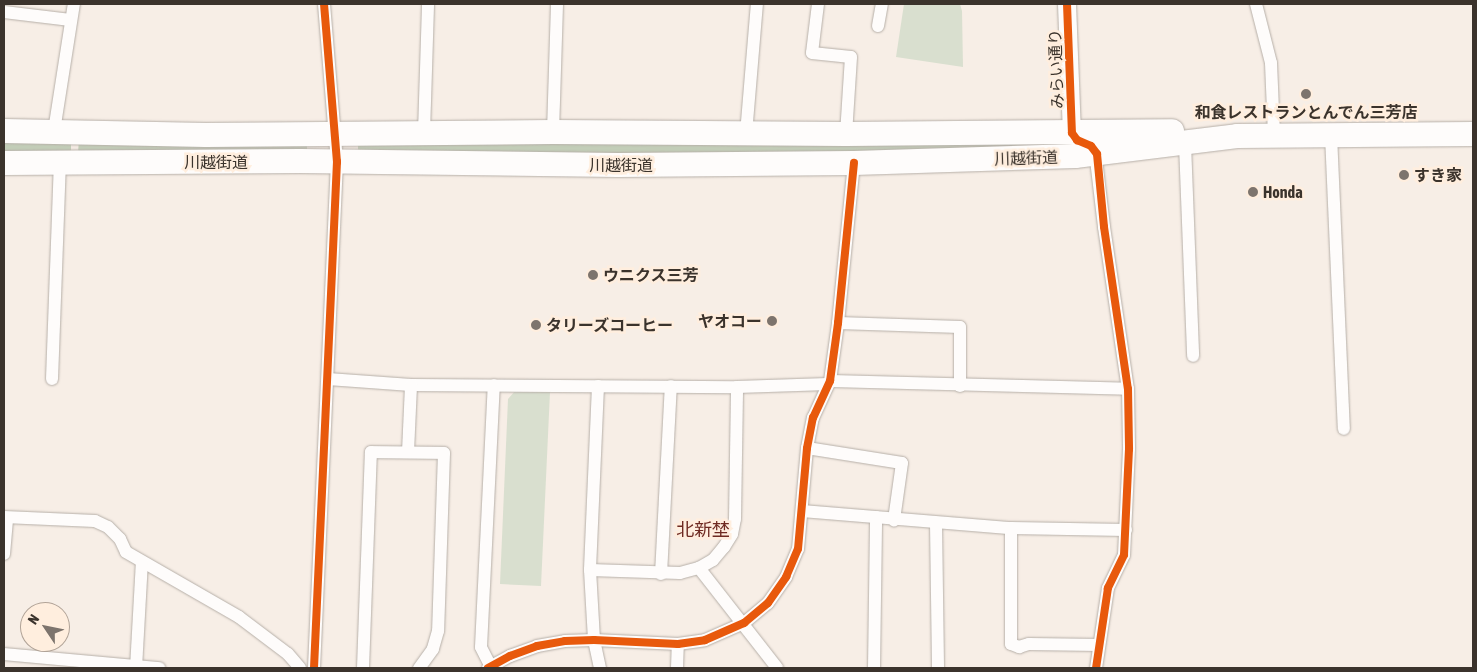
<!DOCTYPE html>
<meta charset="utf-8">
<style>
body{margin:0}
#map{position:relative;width:1477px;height:672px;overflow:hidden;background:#f7eee6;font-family:"Asap Condensed","Noto Sans JP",sans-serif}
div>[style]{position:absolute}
.green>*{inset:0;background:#d9dfcf}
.forest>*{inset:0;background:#c3ceb8}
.roads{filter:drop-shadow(0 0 1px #b6afa8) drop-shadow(0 0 1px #b6afa8)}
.street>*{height:12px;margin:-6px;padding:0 6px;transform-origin:6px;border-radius:6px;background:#fefcfb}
.secondary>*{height:18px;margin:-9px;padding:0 9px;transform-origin:9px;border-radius:9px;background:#fefcfb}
.highway>*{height:24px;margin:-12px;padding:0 12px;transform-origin:12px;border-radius:12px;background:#fefcfb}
.cycleway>*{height:8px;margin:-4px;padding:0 4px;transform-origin:4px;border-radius:4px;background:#e8590c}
.dots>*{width:14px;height:14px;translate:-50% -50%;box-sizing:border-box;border:2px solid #ffeede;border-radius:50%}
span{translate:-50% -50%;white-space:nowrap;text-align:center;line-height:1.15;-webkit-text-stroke:5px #ffeede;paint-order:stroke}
.street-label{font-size:16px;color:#3b332c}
.poi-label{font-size:16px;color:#3b332c;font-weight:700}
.left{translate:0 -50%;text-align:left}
.right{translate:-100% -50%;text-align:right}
.neighbourhood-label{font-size:18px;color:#6f2a21}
.frame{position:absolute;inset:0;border:5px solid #3b332c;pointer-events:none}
.north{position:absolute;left:20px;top:602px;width:50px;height:50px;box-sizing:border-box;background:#ffeede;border:1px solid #b1a397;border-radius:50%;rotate:304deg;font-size:14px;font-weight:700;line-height:20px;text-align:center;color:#3b332c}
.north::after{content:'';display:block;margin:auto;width:18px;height:22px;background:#7d746d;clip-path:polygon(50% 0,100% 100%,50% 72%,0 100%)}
</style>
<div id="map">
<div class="green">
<div style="clip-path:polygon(904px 4px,960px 4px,962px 11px,963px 67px,896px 57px)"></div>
<div style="clip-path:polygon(515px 391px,550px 392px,541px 586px,500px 584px,508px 399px)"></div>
</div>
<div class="forest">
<div style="clip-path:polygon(4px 137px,71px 137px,71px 156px,4px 158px)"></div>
<div style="clip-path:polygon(79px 137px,307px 142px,307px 155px,78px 155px)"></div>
<div style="clip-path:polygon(358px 138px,1015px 143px,1043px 144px,1043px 151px,358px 155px)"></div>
</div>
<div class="roads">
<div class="street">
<div style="left:818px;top:4px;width:49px;rotate:97deg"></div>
<div style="left:812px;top:53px;width:39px;rotate:6deg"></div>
<div style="left:851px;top:57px;width:77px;rotate:93.7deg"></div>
<div style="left:1256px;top:4px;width:61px;rotate:75.7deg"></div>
<div style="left:1271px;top:63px;width:72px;rotate:87.6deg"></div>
<div style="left:4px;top:12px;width:67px;rotate:6.8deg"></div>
<div style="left:878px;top:26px;width:22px;rotate:-80deg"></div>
<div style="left:54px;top:131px;width:129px;rotate:-81.1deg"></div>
<div style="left:553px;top:132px;width:128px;rotate:-88.2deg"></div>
<div style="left:424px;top:133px;width:129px;rotate:-88.2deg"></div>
<div style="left:746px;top:134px;width:130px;rotate:-85.2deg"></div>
<div style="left:1331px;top:135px;width:294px;rotate:87.5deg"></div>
<div style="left:1185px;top:144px;width:212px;rotate:87.8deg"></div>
<div style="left:1095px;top:151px;width:77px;rotate:83.2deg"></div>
<div style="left:1104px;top:227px;width:164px;rotate:81.6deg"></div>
<div style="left:1128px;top:389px;width:60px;rotate:89deg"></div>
<div style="left:1129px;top:449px;width:106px;rotate:92.7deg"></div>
<div style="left:1124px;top:555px;width:37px;rotate:116deg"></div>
<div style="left:1108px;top:588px;width:81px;rotate:98.5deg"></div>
<div style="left:838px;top:323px;width:122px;rotate:1.9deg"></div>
<div style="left:960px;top:327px;width:59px;rotate:90deg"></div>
<div style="left:52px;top:379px;width:217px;rotate:-87.9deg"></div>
<div style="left:328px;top:379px;width:83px;rotate:4.1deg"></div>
<div style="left:411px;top:385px;width:326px;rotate:0.4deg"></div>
<div style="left:737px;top:387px;width:91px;rotate:-1.9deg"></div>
<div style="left:830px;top:381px;width:298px;rotate:1.5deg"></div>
<div style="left:598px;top:386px;width:184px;rotate:92.5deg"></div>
<div style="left:590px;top:570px;width:70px;rotate:86.7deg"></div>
<div style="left:594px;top:640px;width:29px;rotate:78deg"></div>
<div style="left:807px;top:448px;width:96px;rotate:9deg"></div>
<div style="left:902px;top:463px;width:58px;rotate:98deg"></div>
<div style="left:408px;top:452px;width:67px;rotate:-87.4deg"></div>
<div style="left:802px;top:511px;width:210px;rotate:4.7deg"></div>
<div style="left:1011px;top:528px;width:115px;rotate:1deg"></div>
<div style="left:4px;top:517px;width:91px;rotate:2.5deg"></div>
<div style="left:95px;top:521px;width:14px;rotate:25deg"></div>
<div style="left:108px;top:527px;width:17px;rotate:45deg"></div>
<div style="left:120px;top:539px;width:14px;rotate:65deg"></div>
<div style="left:126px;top:552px;width:130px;rotate:29.9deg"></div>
<div style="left:239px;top:617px;width:61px;rotate:37.1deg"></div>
<div style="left:288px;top:654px;width:18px;rotate:49deg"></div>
<div style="left:936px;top:523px;width:145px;rotate:89.2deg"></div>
<div style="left:1011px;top:528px;width:116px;rotate:90deg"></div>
<div style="left:1011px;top:644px;width:9px;rotate:21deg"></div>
<div style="left:1019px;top:647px;width:10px;rotate:-17deg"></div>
<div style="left:1029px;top:644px;width:70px;rotate:0.8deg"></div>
<div style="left:4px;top:554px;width:36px;rotate:-85deg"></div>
<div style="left:699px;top:568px;width:127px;rotate:52deg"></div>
<div style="left:590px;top:570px;width:90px;rotate:1.9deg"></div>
<div style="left:680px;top:573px;width:20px;rotate:-15deg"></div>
<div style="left:699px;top:568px;width:16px;rotate:-30deg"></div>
<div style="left:713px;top:560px;width:17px;rotate:-50deg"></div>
<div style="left:724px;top:547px;width:15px;rotate:-58deg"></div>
<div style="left:732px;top:534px;width:15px;rotate:-79deg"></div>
<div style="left:735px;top:519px;width:132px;rotate:-89.1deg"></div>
<div style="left:661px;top:574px;width:188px;rotate:-87deg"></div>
<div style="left:4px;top:654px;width:156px;rotate:5.2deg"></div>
<div style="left:491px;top:667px;width:22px;rotate:-117deg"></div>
<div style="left:481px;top:647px;width:262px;rotate:-87.2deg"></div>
<div style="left:136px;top:668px;width:106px;rotate:-86.8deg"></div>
<div style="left:314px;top:668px;width:507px;rotate:-87.4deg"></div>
<div style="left:337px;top:162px;width:159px;rotate:-94.7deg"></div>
<div style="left:363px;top:668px;width:216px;rotate:-87.9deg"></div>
<div style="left:371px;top:452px;width:73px;rotate:0.8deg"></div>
<div style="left:444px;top:453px;width:178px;rotate:91.9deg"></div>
<div style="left:438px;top:631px;width:19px;rotate:106deg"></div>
<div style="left:433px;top:649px;width:24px;rotate:126deg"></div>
<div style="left:488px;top:668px;width:25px;rotate:-29deg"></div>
<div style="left:510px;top:656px;width:29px;rotate:-20deg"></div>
<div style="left:537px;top:646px;width:28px;rotate:-10deg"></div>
<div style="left:565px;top:641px;width:29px;rotate:-2deg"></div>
<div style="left:594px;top:640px;width:84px;rotate:2.7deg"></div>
<div style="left:678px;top:644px;width:27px;rotate:-8deg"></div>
<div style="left:705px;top:640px;width:43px;rotate:-23.6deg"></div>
<div style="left:744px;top:623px;width:31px;rotate:-40deg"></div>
<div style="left:768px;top:603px;width:32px;rotate:-55deg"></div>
<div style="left:786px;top:577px;width:30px;rotate:-67deg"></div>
<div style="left:798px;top:549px;width:101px;rotate:-84.9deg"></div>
<div style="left:807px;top:448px;width:31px;rotate:-79deg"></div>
<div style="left:813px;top:418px;width:41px;rotate:-65.3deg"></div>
<div style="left:830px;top:381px;width:59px;rotate:-82.1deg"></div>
<div style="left:838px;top:323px;width:161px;rotate:-84.3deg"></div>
<div style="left:677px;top:668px;width:24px;rotate:-88deg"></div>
<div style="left:874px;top:668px;width:151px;rotate:-89.2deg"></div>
</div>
<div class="secondary">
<div style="left:1067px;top:4px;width:129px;rotate:87.8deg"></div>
</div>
<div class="highway">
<div style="left:4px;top:131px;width:202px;rotate:1.1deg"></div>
<div style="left:206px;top:135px;width:347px;rotate:-0.5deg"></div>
<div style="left:553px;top:132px;width:293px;rotate:0.4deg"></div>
<div style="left:846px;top:134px;width:326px;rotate:-0.5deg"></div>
<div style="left:4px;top:163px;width:296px;rotate:-0.4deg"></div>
<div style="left:300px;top:161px;width:318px;rotate:0.7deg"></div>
<div style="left:618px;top:165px;width:236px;rotate:-0.5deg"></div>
<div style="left:854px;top:163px;width:221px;rotate:-1.8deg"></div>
<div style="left:1075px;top:156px;width:163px;rotate:-7deg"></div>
<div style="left:1237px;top:136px;width:236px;rotate:-0.5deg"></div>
</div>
</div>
<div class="cycleway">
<div style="left:1067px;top:4px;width:129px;rotate:87.8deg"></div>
<div style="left:1072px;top:133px;width:9px;rotate:54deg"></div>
<div style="left:1077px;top:140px;width:15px;rotate:23deg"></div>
<div style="left:1091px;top:146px;width:10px;rotate:53deg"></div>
<div style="left:1097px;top:154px;width:73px;rotate:84.5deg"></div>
<div style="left:1104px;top:227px;width:164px;rotate:81.6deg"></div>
<div style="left:1128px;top:389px;width:60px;rotate:89deg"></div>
<div style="left:1129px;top:449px;width:106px;rotate:92.7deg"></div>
<div style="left:1124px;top:555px;width:37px;rotate:116deg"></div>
<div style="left:1108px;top:588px;width:81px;rotate:98.5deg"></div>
<div style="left:314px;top:668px;width:507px;rotate:-87.4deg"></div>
<div style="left:337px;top:162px;width:159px;rotate:-94.7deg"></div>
<div style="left:488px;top:668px;width:25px;rotate:-29deg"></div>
<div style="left:510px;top:656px;width:29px;rotate:-20deg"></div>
<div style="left:537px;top:646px;width:28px;rotate:-10deg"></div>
<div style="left:565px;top:641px;width:29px;rotate:-2deg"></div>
<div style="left:594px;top:640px;width:84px;rotate:2.7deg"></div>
<div style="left:678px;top:644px;width:27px;rotate:-8deg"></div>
<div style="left:705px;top:640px;width:43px;rotate:-23.6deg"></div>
<div style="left:744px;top:623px;width:31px;rotate:-40deg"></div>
<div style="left:768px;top:603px;width:32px;rotate:-55deg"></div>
<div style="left:786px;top:577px;width:30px;rotate:-67deg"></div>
<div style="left:798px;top:549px;width:101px;rotate:-84.9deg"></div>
<div style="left:807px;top:448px;width:31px;rotate:-79deg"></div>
<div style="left:813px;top:418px;width:41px;rotate:-65.3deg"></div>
<div style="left:830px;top:381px;width:59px;rotate:-82.1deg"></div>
<div style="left:838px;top:323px;width:161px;rotate:-84.3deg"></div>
</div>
<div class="dots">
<div style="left:1306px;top:94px;background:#7d746d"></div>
<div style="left:1404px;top:175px;background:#7d746d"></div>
<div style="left:1253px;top:192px;background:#7d746d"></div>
<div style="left:593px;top:275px;background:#7d746d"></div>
<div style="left:772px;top:321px;background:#7d746d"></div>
<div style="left:536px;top:325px;background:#7d746d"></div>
</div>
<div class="street-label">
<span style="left:1056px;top:69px;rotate:-92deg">みらい通り</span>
<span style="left:1026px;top:158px;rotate:-2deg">川越街道</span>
<span style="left:216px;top:162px">川越街道</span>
<span style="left:621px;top:165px">川越街道</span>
</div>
<div class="poi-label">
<span style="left:1306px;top:112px">和食レストランとんでん三芳店</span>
<span class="left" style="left:1414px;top:175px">すき家</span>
<span class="left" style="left:1263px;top:192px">Honda</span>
<span class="left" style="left:603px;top:275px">ウニクス三芳</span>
<span class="right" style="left:762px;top:321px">ヤオコー</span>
<span class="left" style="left:546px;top:325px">タリーズコーヒー</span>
</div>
<div class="neighbourhood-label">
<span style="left:703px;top:530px">北新埜</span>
</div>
<div class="frame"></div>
<div class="north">N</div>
</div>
